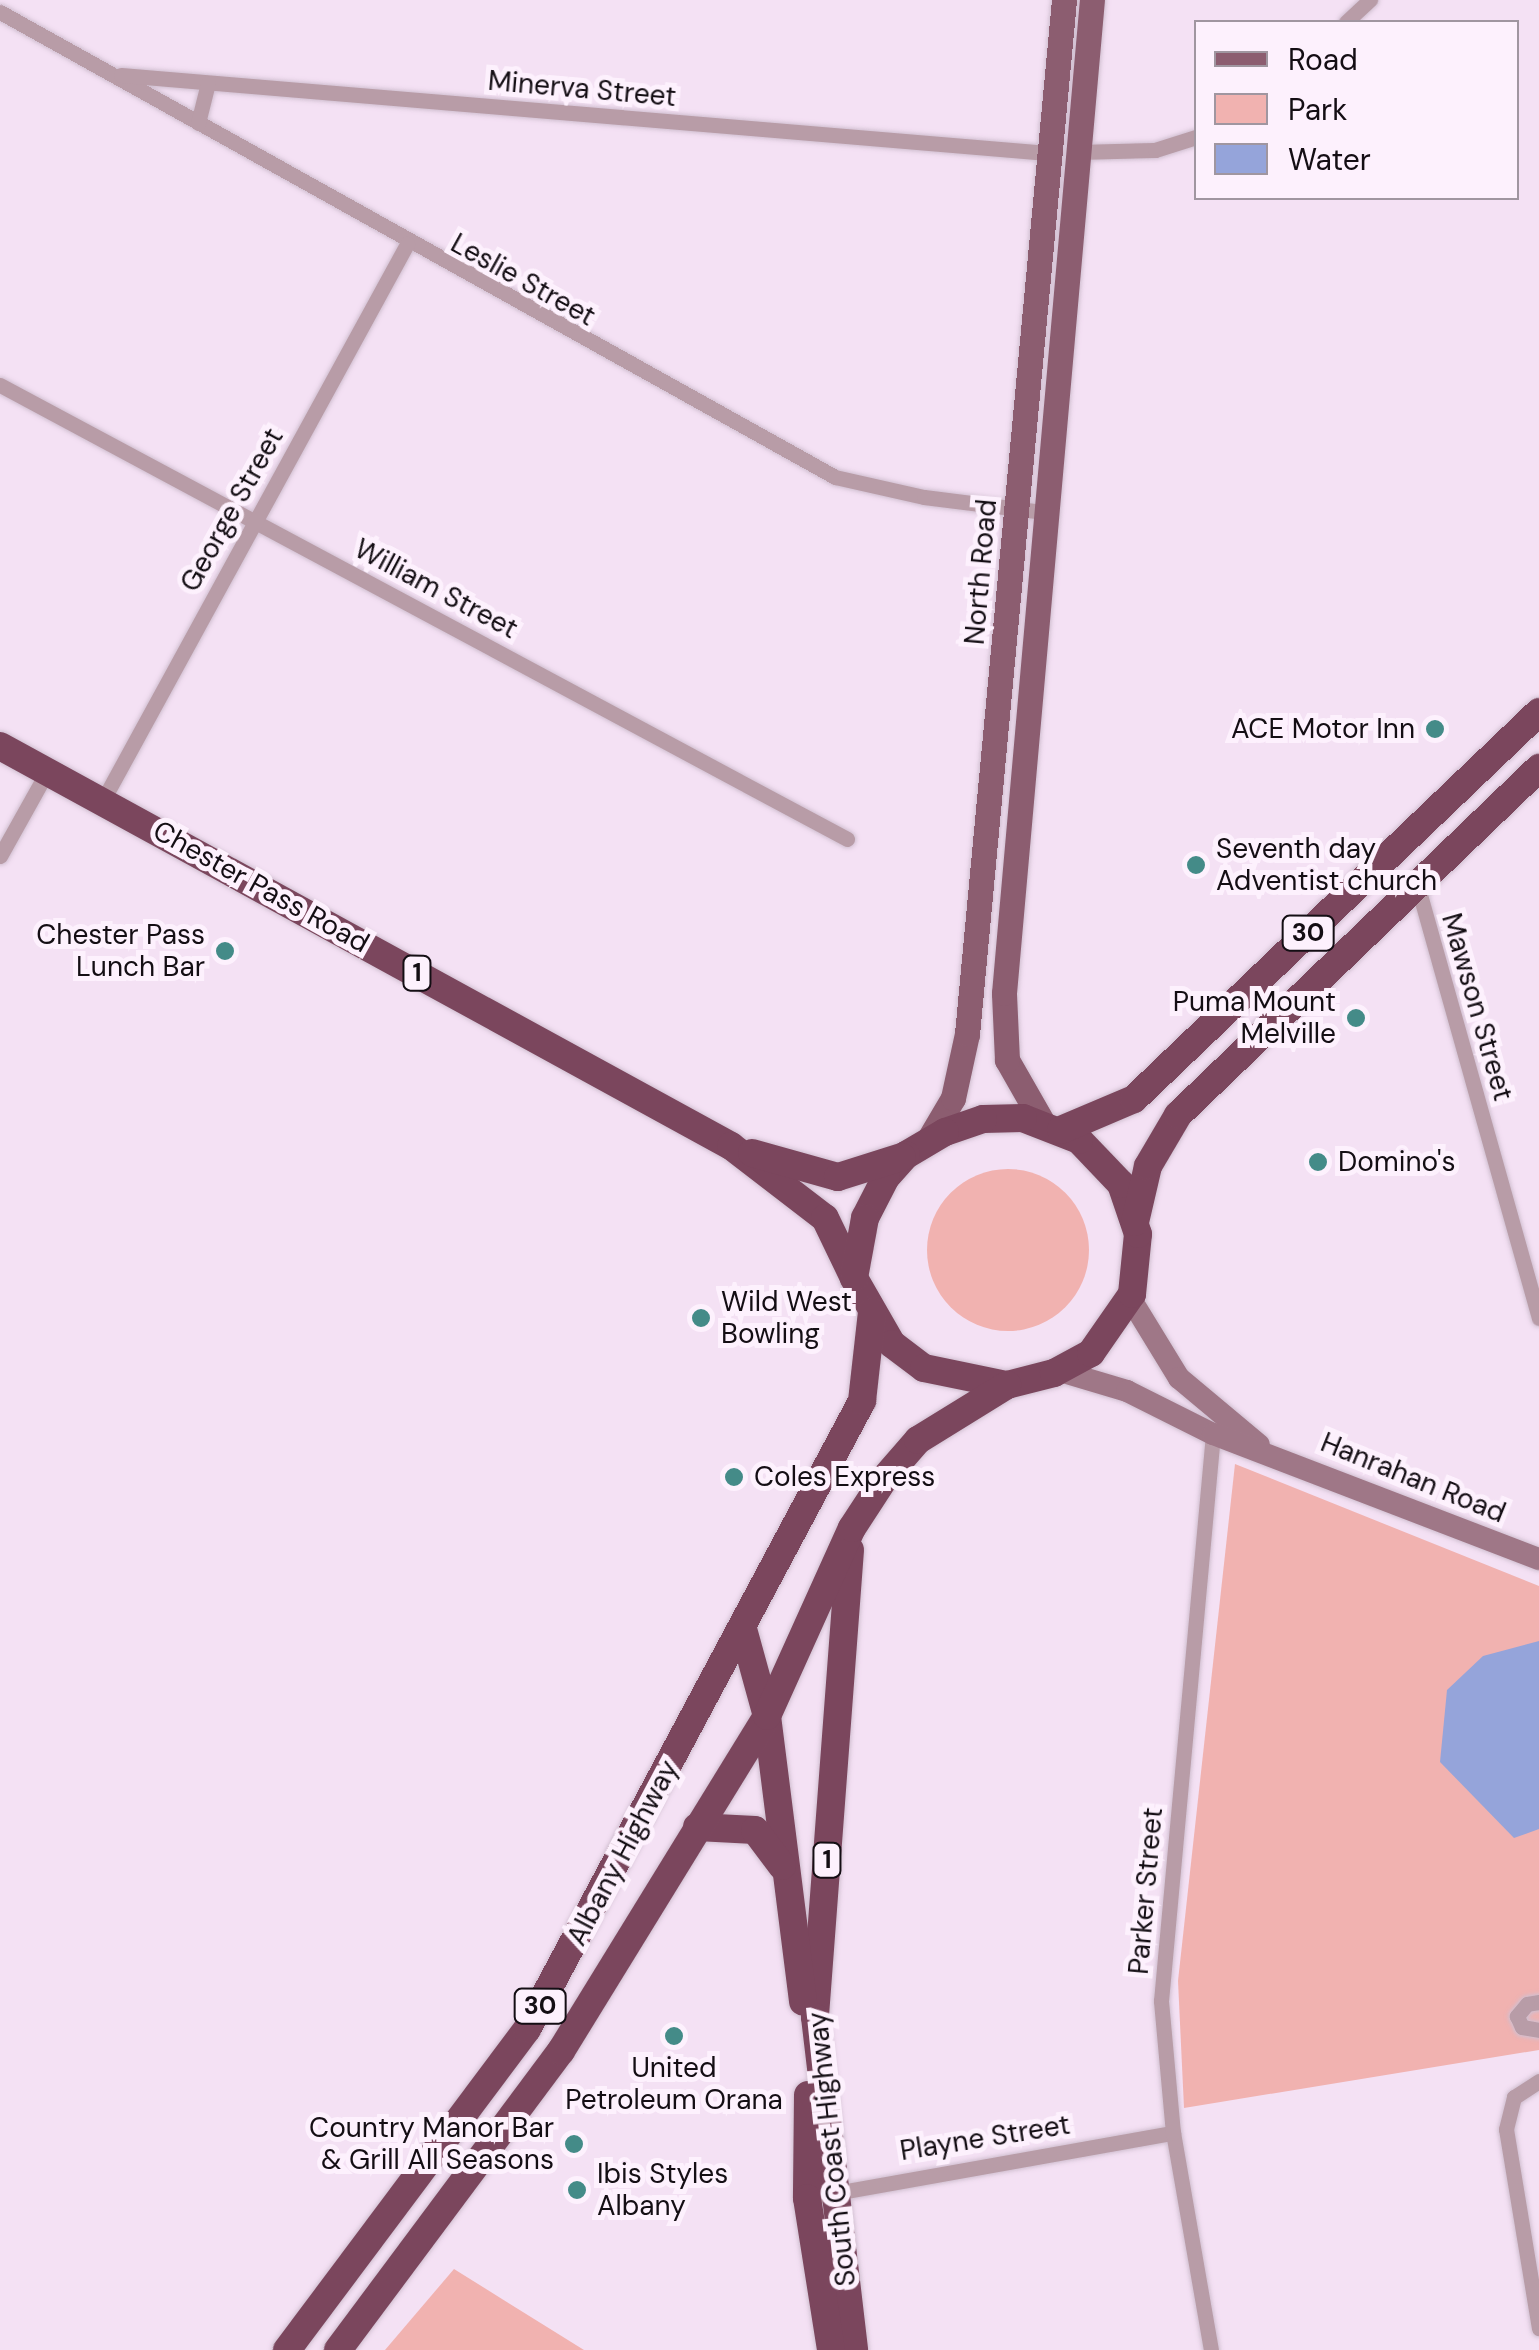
<!DOCTYPE html>
<style>
body{margin:0}
#map{position:relative;width:1539px;height:2350px;overflow:hidden;background:#f4e1f4;font-family:"DM Sans",sans-serif}
div>[style]{position:absolute}
.green>*{inset:0;background:#f1b2b0}
.round{border-radius:50%}
.water>*{inset:0;background:#95a4da}
.roads{filter:drop-shadow(0 0 2px #d0bfd0) drop-shadow(0 0 2px #d0bfd0)}
.street>*{height:15px;margin:-7.5px;padding:0 7.5px;transform-origin:7.5px;border-radius:7.5px;background:#b89ca7}
.secondary>*{height:22px;margin:-11px;padding:0 11px;transform-origin:11px;border-radius:11px;background:#9f7787}
.primary>*{height:25px;margin:-12.5px;padding:0 12.5px;transform-origin:12.5px;border-radius:12.5px;background:#8c5d70}
.highway>*{height:28px;margin:-14px;padding:0 14px;transform-origin:14px;border-radius:14px;background:#7b465d}
.dots>*{width:28px;height:28px;translate:-50% -50%;box-sizing:border-box;border:5px solid #fdf1fd;border-radius:50%}
span{translate:-50% -50%;white-space:nowrap;text-align:center;line-height:1.15;-webkit-text-stroke:10px #fdf1fd;paint-order:stroke}
.shield-label span{padding:2px 8px;background:#fdf1fd;border:2px solid;border-radius:8px;-webkit-text-stroke-width:0}
.shield-label{font-size:25px;color:#140e14;font-weight:700}
.street-label{font-size:28px;color:#140e14}
.poi-label{font-size:28px;color:#140e14}
.right{translate:-100% -50%;text-align:right}
.left{translate:0 -50%;text-align:left}
.legend{position:absolute;left:1194px;top:20px;width:325px;height:180px;box-sizing:border-box;background:#fdf1fd;border:2px solid #a096a0;margin:0;padding:12px 18px;list-style:none;font-size:30px;color:#140e14}
.legend li{display:flex;align-items:center;gap:20px;height:50px}
.legend b{width:50px;border:2px solid #a096a0}
</style>
<div id="map">
<div class="green">
<div class="round" style="left:927px;top:1169px;width:162px;height:162px"></div>
<div style="clip-path:polygon(1235px 1464px,1539px 1586px,1539px 2050px,1184px 2108px,1178px 1981px)"></div>
<div style="clip-path:polygon(454px 2269px,584px 2350px,385px 2350px)"></div>
</div>
<div class="water">
<div style="clip-path:polygon(1539px 1641px,1539px 1829px,1514px 1838px,1440px 1762px,1447px 1690px,1483px 1656px)"></div>
</div>
<div class="roads">
<div class="street">
<div style="left:0;top:12px;width:956px;rotate:29.11deg"></div>
<div style="left:835px;top:477px;width:91px;rotate:12.7deg"></div>
<div style="left:924px;top:497px;width:127px;rotate:7.2deg"></div>
<div style="left:1346px;top:22px;width:33px;rotate:-43deg"></div>
<div style="left:121px;top:75px;width:930px;rotate:4.81deg"></div>
<div style="left:198px;top:123px;width:41px;rotate:-76deg"></div>
<div style="left:1078px;top:152px;width:77px;rotate:-1.5deg"></div>
<div style="left:1155px;top:150px;width:43px;rotate:-17.6deg"></div>
<div style="left:0;top:385px;width:961px;rotate:28.19deg"></div>
<div style="left:103px;top:800px;width:634px;rotate:-61.33deg"></div>
<div style="left:0;top:856px;width:96px;rotate:-60.8deg"></div>
<div style="left:1417px;top:884px;width:451px;rotate:74.3deg"></div>
<div style="left:1539px;top:2002px;width:12px;rotate:171deg"></div>
<div style="left:1527px;top:2004px;width:16px;rotate:130deg"></div>
<div style="left:1517px;top:2016px;width:12px;rotate:66deg"></div>
<div style="left:1522px;top:2027px;width:17px;rotate:10deg"></div>
<div style="left:1539px;top:2081px;width:30px;rotate:147deg"></div>
<div style="left:1514px;top:2097px;width:33px;rotate:104deg"></div>
<div style="left:1506px;top:2129px;width:202px;rotate:80.6deg"></div>
<div style="left:807px;top:2198px;width:372px;rotate:-10.1deg"></div>
<div style="left:1211px;top:2350px;width:220px;rotate:-99.9deg"></div>
<div style="left:1173px;top:2133px;width:133px;rotate:-95.2deg"></div>
<div style="left:1161px;top:2001px;width:569px;rotate:-84.76deg"></div>
</div>
<div class="secondary">
<div style="left:1130px;top:1298px;width:94px;rotate:58.5deg"></div>
<div style="left:1179px;top:1378px;width:104px;rotate:39.9deg"></div>
<div style="left:1060px;top:1371px;width:70px;rotate:16.6deg"></div>
<div style="left:1127px;top:1391px;width:96px;rotate:26.6deg"></div>
<div style="left:1213px;top:1434px;width:349px;rotate:21deg"></div>
</div>
<div class="primary">
<div style="left:1043px;top:1123px;width:73px;rotate:-119.7deg"></div>
<div style="left:1007px;top:1060px;width:67px;rotate:-92.6deg"></div>
<div style="left:1004px;top:993px;width:997px;rotate:-84.94deg"></div>
<div style="left:927px;top:1142px;width:51px;rotate:-59.4deg"></div>
<div style="left:953px;top:1098px;width:66px;rotate:-77.7deg"></div>
<div style="left:967px;top:1034px;width:1039px;rotate:-84.64deg"></div>
</div>
<div class="highway">
<div style="left:0;top:746px;width:833px;rotate:28.69deg"></div>
<div style="left:731px;top:1146px;width:118px;rotate:37.5deg"></div>
<div style="left:825px;top:1218px;width:67px;rotate:64.2deg"></div>
<div style="left:854px;top:1278px;width:76px;rotate:60.1deg"></div>
<div style="left:892px;top:1344px;width:40px;rotate:37deg"></div>
<div style="left:924px;top:1368px;width:85px;rotate:11.6deg"></div>
<div style="left:1007px;top:1385px;width:49px;rotate:-14.3deg"></div>
<div style="left:1054px;top:1373px;width:42px;rotate:-28.4deg"></div>
<div style="left:1091px;top:1353px;width:72px;rotate:-55.2deg"></div>
<div style="left:1132px;top:1294px;width:60px;rotate:-84.3deg"></div>
<div style="left:1138px;top:1234px;width:53px;rotate:-108.8deg"></div>
<div style="left:1121px;top:1184px;width:61px;rotate:-133.7deg"></div>
<div style="left:1079px;top:1140px;width:60px;rotate:-158.6deg"></div>
<div style="left:1023px;top:1118px;width:40px;rotate:178.6deg"></div>
<div style="left:983px;top:1119px;width:40px;rotate:161.1deg"></div>
<div style="left:945px;top:1132px;width:45px;rotate:149.5deg"></div>
<div style="left:906px;top:1155px;width:30px;rotate:132deg"></div>
<div style="left:886px;top:1177px;width:46px;rotate:117.1deg"></div>
<div style="left:865px;top:1218px;width:61px;rotate:100.4deg"></div>
<div style="left:1061px;top:1130px;width:79px;rotate:-23deg"></div>
<div style="left:1134px;top:1099px;width:560px;rotate:-43.7deg"></div>
<div style="left:752px;top:1153px;width:89px;rotate:15.6deg"></div>
<div style="left:838px;top:1177px;width:67px;rotate:-17.4deg"></div>
<div style="left:1135px;top:1222px;width:57px;rotate:-76.9deg"></div>
<div style="left:1148px;top:1166px;width:59px;rotate:-59.5deg"></div>
<div style="left:1178px;top:1115px;width:501px;rotate:-43.87deg"></div>
<div style="left:850px;top:1550px;width:468px;rotate:94.3deg"></div>
<div style="left:815px;top:2017px;width:335px;rotate:83.3deg"></div>
<div style="left:743px;top:1629px;width:90px;rotate:74.6deg"></div>
<div style="left:767px;top:1716px;width:288px;rotate:82.8deg"></div>
<div style="left:697px;top:1827px;width:58px;rotate:3deg"></div>
<div style="left:755px;top:1830px;width:45px;rotate:53.1deg"></div>
<div style="left:808px;top:2095px;width:103px;rotate:90.6deg"></div>
<div style="left:807px;top:2198px;width:154px;rotate:81deg"></div>
<div style="left:287px;top:2350px;width:401px;rotate:-53.2deg"></div>
<div style="left:527px;top:2029px;width:712px;rotate:-61.92deg"></div>
<div style="left:862px;top:1401px;width:90px;rotate:-83.6deg"></div>
<div style="left:338px;top:2350px;width:373px;rotate:-53.3deg"></div>
<div style="left:561px;top:2051px;width:393px;rotate:-58.4deg"></div>
<div style="left:767px;top:1716px;width:206px;rotate:-65.7deg"></div>
<div style="left:852px;top:1528px;width:59px;rotate:-56.9deg"></div>
<div style="left:884px;top:1479px;width:52px;rotate:-48.9deg"></div>
<div style="left:918px;top:1440px;width:105px;rotate:-31.7deg"></div>
</div>
</div>
<div class="dots">
<div style="left:1435px;top:729px;background:#448b88"></div>
<div style="left:1196px;top:865px;background:#448b88"></div>
<div style="left:225px;top:951px;background:#448b88"></div>
<div style="left:1356px;top:1018px;background:#448b88"></div>
<div style="left:1318px;top:1162px;background:#448b88"></div>
<div style="left:701px;top:1318px;background:#448b88"></div>
<div style="left:734px;top:1477px;background:#448b88"></div>
<div style="left:674px;top:2036px;background:#448b88"></div>
<div style="left:574px;top:2144px;background:#448b88"></div>
<div style="left:577px;top:2190px;background:#448b88"></div>
</div>
<div class="shield-label">
<span style="left:1308px;top:933px">30</span>
<span style="left:417px;top:973px">1</span>
<span style="left:827px;top:1860px">1</span>
<span style="left:540px;top:2006px">30</span>
</div>
<div class="street-label">
<span style="left:582px;top:89px;rotate:5deg">Minerva Street</span>
<span style="left:523px;top:280px;rotate:29deg">Leslie Street</span>
<span style="left:232px;top:510px;rotate:-61deg">George Street</span>
<span style="left:981px;top:572px;rotate:-85deg">North Road</span>
<span style="left:436px;top:589px;rotate:28deg">William Street</span>
<span style="left:261px;top:887px;rotate:29deg">Chester Pass Road</span>
<span style="left:1477px;top:1007px;rotate:74deg">Mawson Street</span>
<span style="left:1413px;top:1478px;rotate:22deg">Hanrahan Road</span>
<span style="left:623px;top:1853px;rotate:-62deg">Albany Highway</span>
<span style="left:1146px;top:1891px;rotate:-85deg">Parker Street</span>
<span style="left:985px;top:2138px;rotate:-9deg">Playne Street</span>
<span style="left:832px;top:2149px;rotate:-96deg">South Coast Highway</span>
</div>
<div class="poi-label">
<span class="right" style="left:1415px;top:729px">ACE Motor Inn</span>
<span class="left" style="left:1216px;top:865px">Seventh day<br>Adventist church</span>
<span class="right" style="left:205px;top:951px">Chester Pass<br>Lunch Bar</span>
<span class="right" style="left:1336px;top:1018px">Puma Mount<br>Melville</span>
<span class="left" style="left:1338px;top:1162px">Domino's</span>
<span class="left" style="left:721px;top:1318px">Wild West<br>Bowling</span>
<span class="left" style="left:754px;top:1477px">Coles Express</span>
<span style="left:674px;top:2084px">United<br>Petroleum Orana</span>
<span class="right" style="left:554px;top:2144px">Country Manor Bar<br>&amp; Grill All Seasons</span>
<span class="left" style="left:597px;top:2190px">Ibis Styles<br>Albany</span>
</div>
<ul class="legend">
<li><b style="height:12px;background:#8c5d70"></b>Road</li>
<li><b style="height:28px;background:#f1b2b0"></b>Park</li>
<li><b style="height:28px;background:#95a4da"></b>Water</li>
</ul>
</div>
